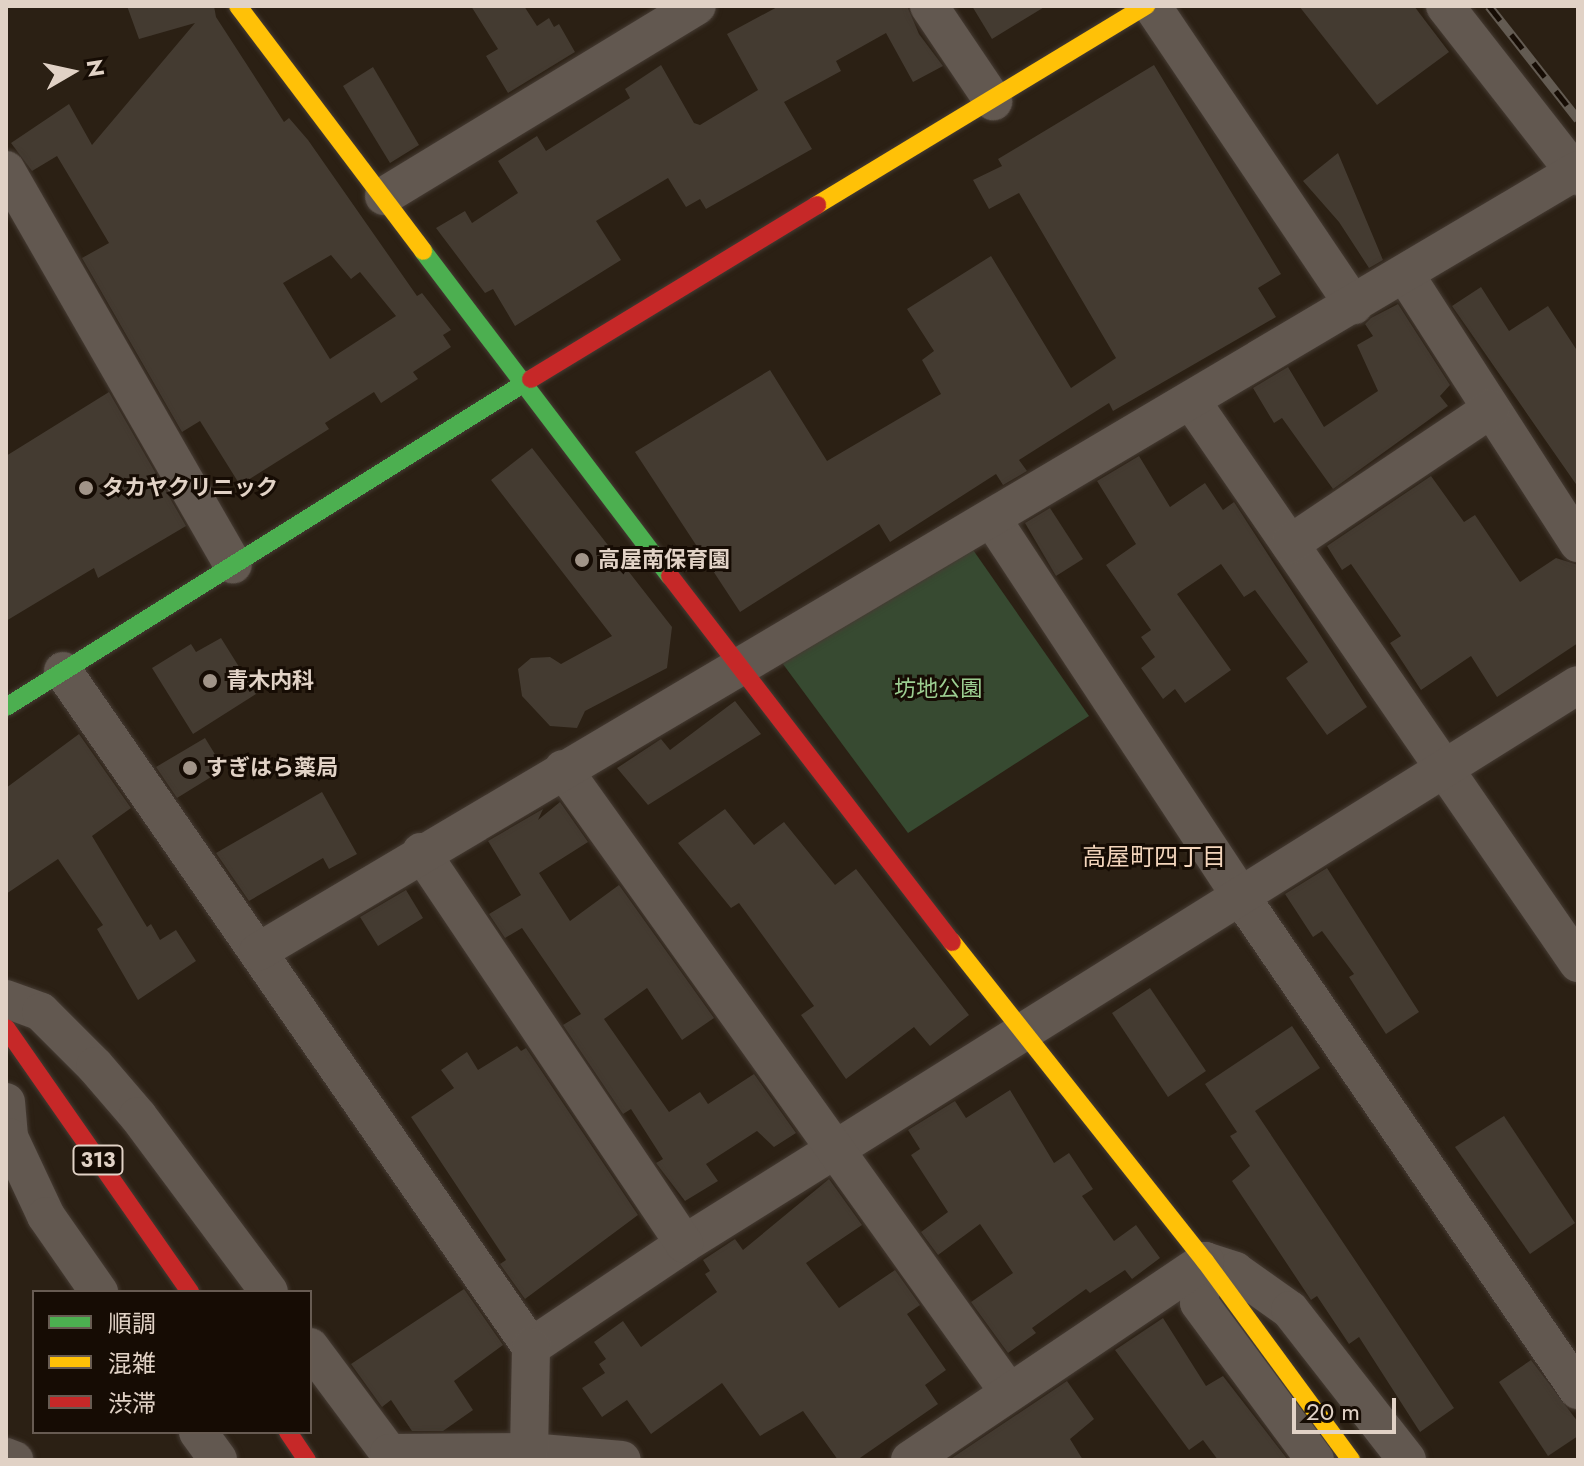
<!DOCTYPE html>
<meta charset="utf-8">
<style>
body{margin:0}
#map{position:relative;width:1584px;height:1466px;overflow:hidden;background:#2b2014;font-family:Jost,"Noto Sans JP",sans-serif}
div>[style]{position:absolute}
.green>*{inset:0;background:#374a31}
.building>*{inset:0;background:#443b31}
.roads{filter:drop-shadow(0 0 2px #453b33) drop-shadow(0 0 2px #453b33)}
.street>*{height:38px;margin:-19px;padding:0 19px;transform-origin:19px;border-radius:19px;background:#625850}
.fast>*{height:18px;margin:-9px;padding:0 9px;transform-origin:9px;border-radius:9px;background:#4caf50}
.slow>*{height:18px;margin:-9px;padding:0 9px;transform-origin:9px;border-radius:9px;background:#ffc107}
.jam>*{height:18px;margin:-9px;padding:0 9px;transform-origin:9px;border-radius:9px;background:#c62828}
.rail>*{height:9px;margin-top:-4.5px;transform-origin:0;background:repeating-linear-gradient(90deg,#160c04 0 18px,#635b52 0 36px);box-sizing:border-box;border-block:2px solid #635b52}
.dots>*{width:22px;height:22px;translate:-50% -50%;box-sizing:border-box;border:4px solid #160c04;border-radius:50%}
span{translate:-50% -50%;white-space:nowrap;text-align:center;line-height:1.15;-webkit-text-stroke:6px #160c04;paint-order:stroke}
.shield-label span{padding:2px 6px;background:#160c04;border:2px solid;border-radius:6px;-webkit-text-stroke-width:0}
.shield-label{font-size:20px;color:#e1d2c6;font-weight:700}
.poi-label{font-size:22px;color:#e1d2c6;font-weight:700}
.left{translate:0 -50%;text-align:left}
.park-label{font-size:22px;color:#9cce91}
.neighbourhood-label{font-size:24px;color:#f3d5bc}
.frame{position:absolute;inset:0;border:8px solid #e1d2c6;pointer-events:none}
.legend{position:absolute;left:32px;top:1290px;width:280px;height:144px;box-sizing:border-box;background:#160c04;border:2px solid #675b52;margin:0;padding:10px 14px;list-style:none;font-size:24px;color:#e1d2c6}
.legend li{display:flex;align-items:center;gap:16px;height:40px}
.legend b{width:40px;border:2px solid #675b52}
.north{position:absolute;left:32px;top:32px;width:80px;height:80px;-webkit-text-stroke:6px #160c04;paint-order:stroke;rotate:81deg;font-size:22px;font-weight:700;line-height:32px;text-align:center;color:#e1d2c6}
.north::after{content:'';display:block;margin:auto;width:28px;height:36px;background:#e1d2c6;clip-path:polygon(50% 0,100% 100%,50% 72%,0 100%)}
.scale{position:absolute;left:1292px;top:1398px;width:104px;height:36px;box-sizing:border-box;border:4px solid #e1d2c6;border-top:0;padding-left:10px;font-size:24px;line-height:28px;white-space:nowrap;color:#e1d2c6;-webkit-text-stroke:6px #160c04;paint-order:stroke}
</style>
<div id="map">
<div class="green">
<div style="clip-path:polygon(971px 547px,1089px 716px,908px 833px,780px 660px)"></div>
</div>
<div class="building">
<div style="clip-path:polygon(evenodd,127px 6px,214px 6px,216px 17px,284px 122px,289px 118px,308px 140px,417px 296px,422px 293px,451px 330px,443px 335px,451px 347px,413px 372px,418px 379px,381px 403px,374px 392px,325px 423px,329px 429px,240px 485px,200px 421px,182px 432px,82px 258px,109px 243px,57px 156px,32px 171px,11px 143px,69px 104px,92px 145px,195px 23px,139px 39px,127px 6px,331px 255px,351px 279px,360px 272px,396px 316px,330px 359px,283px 283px,331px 255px)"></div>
<div style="clip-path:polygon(471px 6px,524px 6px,537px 26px,549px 18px,554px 27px,559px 24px,575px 52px,508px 93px,486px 56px,498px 49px)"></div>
<div style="clip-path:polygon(779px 6px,907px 6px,919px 34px,943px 66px,913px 82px,886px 33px,836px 61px,841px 71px,784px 102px,812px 149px,706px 209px,700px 199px,686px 207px,668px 178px,596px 221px,621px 260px,515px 326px,493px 289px,485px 293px,436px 228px,465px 211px,472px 223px,518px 193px,498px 161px,537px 136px,546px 151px,630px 98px,625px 89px,661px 65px,694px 123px,700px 125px,758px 90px,727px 34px)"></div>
<div style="clip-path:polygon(972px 6px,1046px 6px,992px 39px)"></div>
<div style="clip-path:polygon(1299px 6px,1414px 6px,1449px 52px,1377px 105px)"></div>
<div style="clip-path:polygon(1154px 65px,1281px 274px,1258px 288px,1276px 317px,1113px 411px,1109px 403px,1019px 460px,1027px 471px,1003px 485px,996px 474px,890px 542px,879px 524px,740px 612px,635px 452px,770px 370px,827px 461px,941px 394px,922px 360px,934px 351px,907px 309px,991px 256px,1071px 388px,1116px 358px,1019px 193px,989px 209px,973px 180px,1002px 166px,998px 159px)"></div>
<div style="clip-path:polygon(373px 67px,419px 145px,390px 163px,343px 86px)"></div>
<div style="clip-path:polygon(1338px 153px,1383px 260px,1369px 268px,1339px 222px,1303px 181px)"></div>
<div style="clip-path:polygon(1481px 287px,1509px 331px,1548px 306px,1578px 352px,1578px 487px,1452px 306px)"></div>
<div style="clip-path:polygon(1398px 304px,1450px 385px,1440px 396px,1448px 406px,1333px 489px,1282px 418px,1274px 423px,1253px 388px,1288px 367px,1324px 427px,1378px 391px,1357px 345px,1373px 336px,1365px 324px,1371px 318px)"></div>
<div style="clip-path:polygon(109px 392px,186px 526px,98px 578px,94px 568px,6px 621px,6px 456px)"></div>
<div style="clip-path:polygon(532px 448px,672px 627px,667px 668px,585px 711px,577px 728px,550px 726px,522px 696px,518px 669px,531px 658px,550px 657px,561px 664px,612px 636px,491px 480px)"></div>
<div style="clip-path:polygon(1139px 456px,1170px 507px,1205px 483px,1223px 510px,1234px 502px,1367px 707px,1327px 735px,1286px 678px,1308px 662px,1255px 590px,1244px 597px,1221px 564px,1177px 594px,1231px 670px,1185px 703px,1175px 689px,1163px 699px,1141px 668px,1155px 657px,1141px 637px,1151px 630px,1106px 565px,1136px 544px,1097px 481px)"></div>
<div style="clip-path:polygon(1431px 476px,1464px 522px,1475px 515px,1520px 582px,1556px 558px,1578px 565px,1578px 643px,1497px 697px,1471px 656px,1421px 690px,1390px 643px,1401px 636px,1351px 564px,1342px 570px,1327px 546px)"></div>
<div style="clip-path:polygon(1050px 508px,1083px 559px,1056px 576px,1025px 523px)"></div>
<div style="clip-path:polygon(221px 638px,256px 694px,193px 734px,152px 668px,191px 644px,196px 652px)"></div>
<div style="clip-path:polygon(735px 701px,761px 734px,648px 805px,617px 768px,661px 739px,670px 750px)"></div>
<div style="clip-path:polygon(79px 734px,131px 808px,92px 836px,147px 927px,151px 924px,160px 940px,176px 930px,196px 961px,138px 1000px,97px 929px,103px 925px,58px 859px,6px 894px,6px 788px)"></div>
<div style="clip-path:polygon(205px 738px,224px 769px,177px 798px,156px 767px)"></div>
<div style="clip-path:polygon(322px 792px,357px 854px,329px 869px,323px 858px,249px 901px,216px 853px)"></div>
<div style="clip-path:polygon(560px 802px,588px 842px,539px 873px,570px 921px,619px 885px,714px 1018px,682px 1040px,647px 988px,604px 1019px,669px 1112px,700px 1092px,708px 1104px,754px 1074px,796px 1133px,774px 1147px,757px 1131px,706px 1164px,718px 1181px,685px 1201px,656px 1163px,663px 1159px,631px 1109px,623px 1114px,563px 1025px,581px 1014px,522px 928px,505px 938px,489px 914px,521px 895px,488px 841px,543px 809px,538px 820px)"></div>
<div style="clip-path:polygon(725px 809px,754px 845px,784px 822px,835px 885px,856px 869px,969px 1015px,930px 1046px,914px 1027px,846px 1079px,801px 1015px,814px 1006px,739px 903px,731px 908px,678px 843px)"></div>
<div style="clip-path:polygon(1327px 868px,1419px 1012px,1386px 1034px,1349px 977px,1354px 974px,1322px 931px,1313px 937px,1285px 894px)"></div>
<div style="clip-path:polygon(406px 890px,423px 918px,378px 946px,360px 917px)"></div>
<div style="clip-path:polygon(1150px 988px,1206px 1071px,1168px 1097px,1112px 1013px)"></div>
<div style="clip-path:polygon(1292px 1026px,1320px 1068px,1255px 1111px,1454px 1408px,1420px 1432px,1359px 1337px,1349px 1344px,1317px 1296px,1311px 1300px,1232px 1181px,1250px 1166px,1230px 1136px,1237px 1132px,1205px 1084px)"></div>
<div style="clip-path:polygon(517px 1046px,521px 1051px,526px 1048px,638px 1215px,525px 1299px,500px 1264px,506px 1260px,411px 1117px,454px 1088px,441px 1070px,467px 1052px,478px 1070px)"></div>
<div style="clip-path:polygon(1010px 1090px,1054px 1163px,1069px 1153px,1093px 1189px,1082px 1196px,1114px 1241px,1136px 1225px,1160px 1258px,1132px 1279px,1125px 1270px,1090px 1293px,1086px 1289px,1032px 1328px,1036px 1333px,1008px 1353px,971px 1302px,1013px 1273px,980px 1224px,938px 1255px,921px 1232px,948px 1212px,911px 1155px,920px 1149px,908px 1130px,955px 1101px,966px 1118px)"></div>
<div style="clip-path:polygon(1504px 1116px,1575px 1223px,1530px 1254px,1455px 1147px)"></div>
<div style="clip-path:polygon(829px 1179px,862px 1225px,806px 1263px,839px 1308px,895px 1270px,920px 1305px,907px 1314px,946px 1370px,925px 1385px,938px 1404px,857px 1460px,838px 1460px,803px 1411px,760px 1436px,722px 1383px,651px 1434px,627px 1400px,602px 1417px,582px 1388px,605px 1373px,599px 1364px,606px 1359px,594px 1342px,623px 1321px,641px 1347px,717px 1292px,705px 1274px,710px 1271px,703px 1260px,735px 1239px,743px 1250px)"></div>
<div style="clip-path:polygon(464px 1289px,503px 1345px,454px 1381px,473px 1410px,443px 1431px,412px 1431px,391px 1400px,382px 1407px,351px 1364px)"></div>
<div style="clip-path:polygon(1163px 1318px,1206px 1386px,1223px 1376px,1288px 1460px,1218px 1460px,1203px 1440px,1189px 1450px,1115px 1350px)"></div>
<div style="clip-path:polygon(1531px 1360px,1578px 1422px,1578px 1436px,1548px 1456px,1499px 1382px)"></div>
<div style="clip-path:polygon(1067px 1381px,1094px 1419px,1070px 1439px,1083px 1460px,949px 1460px)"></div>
</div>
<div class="roads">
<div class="street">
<div style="left:929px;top:6px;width:115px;rotate:56deg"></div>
<div style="left:1152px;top:6px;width:361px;rotate:56deg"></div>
<div style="left:1445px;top:6px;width:216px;rotate:52deg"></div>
<div style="left:6px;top:170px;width:455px;rotate:60.1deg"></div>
<div style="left:384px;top:196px;width:366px;rotate:-31.3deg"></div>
<div style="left:1406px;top:276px;width:318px;rotate:57.2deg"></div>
<div style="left:1192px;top:402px;width:681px;rotate:55.47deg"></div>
<div style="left:992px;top:519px;width:449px;rotate:56.6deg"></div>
<div style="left:1239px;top:894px;width:601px;rotate:55.65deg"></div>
<div style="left:1290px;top:544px;width:242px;rotate:-33.9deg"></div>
<div style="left:63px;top:671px;width:822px;rotate:55.3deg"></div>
<div style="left:531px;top:1347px;width:184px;rotate:-33.9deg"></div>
<div style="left:684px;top:1244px;width:1054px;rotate:-32.02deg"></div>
<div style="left:563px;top:769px;width:765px;rotate:54.42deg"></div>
<div style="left:421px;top:852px;width:472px;rotate:56.1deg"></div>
<div style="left:258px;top:952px;width:1534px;rotate:-30.64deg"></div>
<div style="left:6px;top:999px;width:37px;rotate:20deg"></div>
<div style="left:41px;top:1012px;width:76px;rotate:45deg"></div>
<div style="left:95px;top:1066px;width:66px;rotate:49.3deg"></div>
<div style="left:138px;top:1116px;width:219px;rotate:53.3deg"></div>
<div style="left:6px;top:1102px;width:35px;rotate:85deg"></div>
<div style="left:9px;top:1137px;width:87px;rotate:64.9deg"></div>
<div style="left:46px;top:1216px;width:93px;rotate:55.1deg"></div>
<div style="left:1205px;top:1261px;width:32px;rotate:18deg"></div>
<div style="left:1235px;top:1271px;width:67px;rotate:35.3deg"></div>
<div style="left:1290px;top:1310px;width:190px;rotate:52deg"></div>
<div style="left:1205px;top:1261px;width:42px;rotate:98.1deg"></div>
<div style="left:1199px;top:1303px;width:195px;rotate:53.5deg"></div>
<div style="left:310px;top:1347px;width:132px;rotate:53.3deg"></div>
<div style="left:389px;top:1453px;width:140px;rotate:-0.4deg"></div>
<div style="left:529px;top:1452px;width:93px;rotate:4.9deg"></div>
<div style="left:198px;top:1432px;width:34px;rotate:54deg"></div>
<div style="left:529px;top:1452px;width:105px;rotate:-88.9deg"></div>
<div style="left:6px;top:1457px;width:9px;rotate:21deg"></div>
<div style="left:910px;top:1460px;width:356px;rotate:-34deg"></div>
</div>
<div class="fast">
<div style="left:423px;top:251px;width:408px;rotate:52.8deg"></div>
<div style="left:6px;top:707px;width:619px;rotate:-32deg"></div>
</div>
<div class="slow">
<div style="left:238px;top:6px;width:307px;rotate:52.9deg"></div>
<div style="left:817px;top:205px;width:385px;rotate:-31.2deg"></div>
<div style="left:952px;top:942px;width:407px;rotate:51.6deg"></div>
<div style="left:1205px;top:1261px;width:247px;rotate:53.7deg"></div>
</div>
<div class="jam">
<div style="left:531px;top:379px;width:335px;rotate:-31.3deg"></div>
<div style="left:670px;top:576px;width:462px;rotate:52.4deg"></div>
<div style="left:6px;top:1028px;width:322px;rotate:55.1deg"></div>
<div style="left:288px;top:1432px;width:34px;rotate:56deg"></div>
</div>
</div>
<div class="rail">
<div style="left:1489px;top:6px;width:144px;rotate:51.8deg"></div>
</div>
<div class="dots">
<div style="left:86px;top:488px;background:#a19488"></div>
<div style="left:582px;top:560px;background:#a19488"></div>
<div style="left:210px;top:681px;background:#a19488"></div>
<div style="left:190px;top:768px;background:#a19488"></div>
</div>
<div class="shield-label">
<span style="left:98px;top:1160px">313</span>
</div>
<div class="poi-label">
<span class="left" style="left:102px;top:488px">タカヤクリニック</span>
<span class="left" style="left:598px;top:560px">高屋南保育園</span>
<span class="left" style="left:226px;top:681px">青木内科</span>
<span class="left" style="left:206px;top:768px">すぎはら薬局</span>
</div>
<div class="park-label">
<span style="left:938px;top:689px">坊地公園</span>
</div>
<div class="neighbourhood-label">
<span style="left:1154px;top:857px">高屋町四丁目</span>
</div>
<div class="frame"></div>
<ul class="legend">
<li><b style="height:10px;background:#4caf50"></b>順調</li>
<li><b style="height:10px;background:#ffc107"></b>混雑</li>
<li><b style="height:10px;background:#c62828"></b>渋滞</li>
</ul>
<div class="north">N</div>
<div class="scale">20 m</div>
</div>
